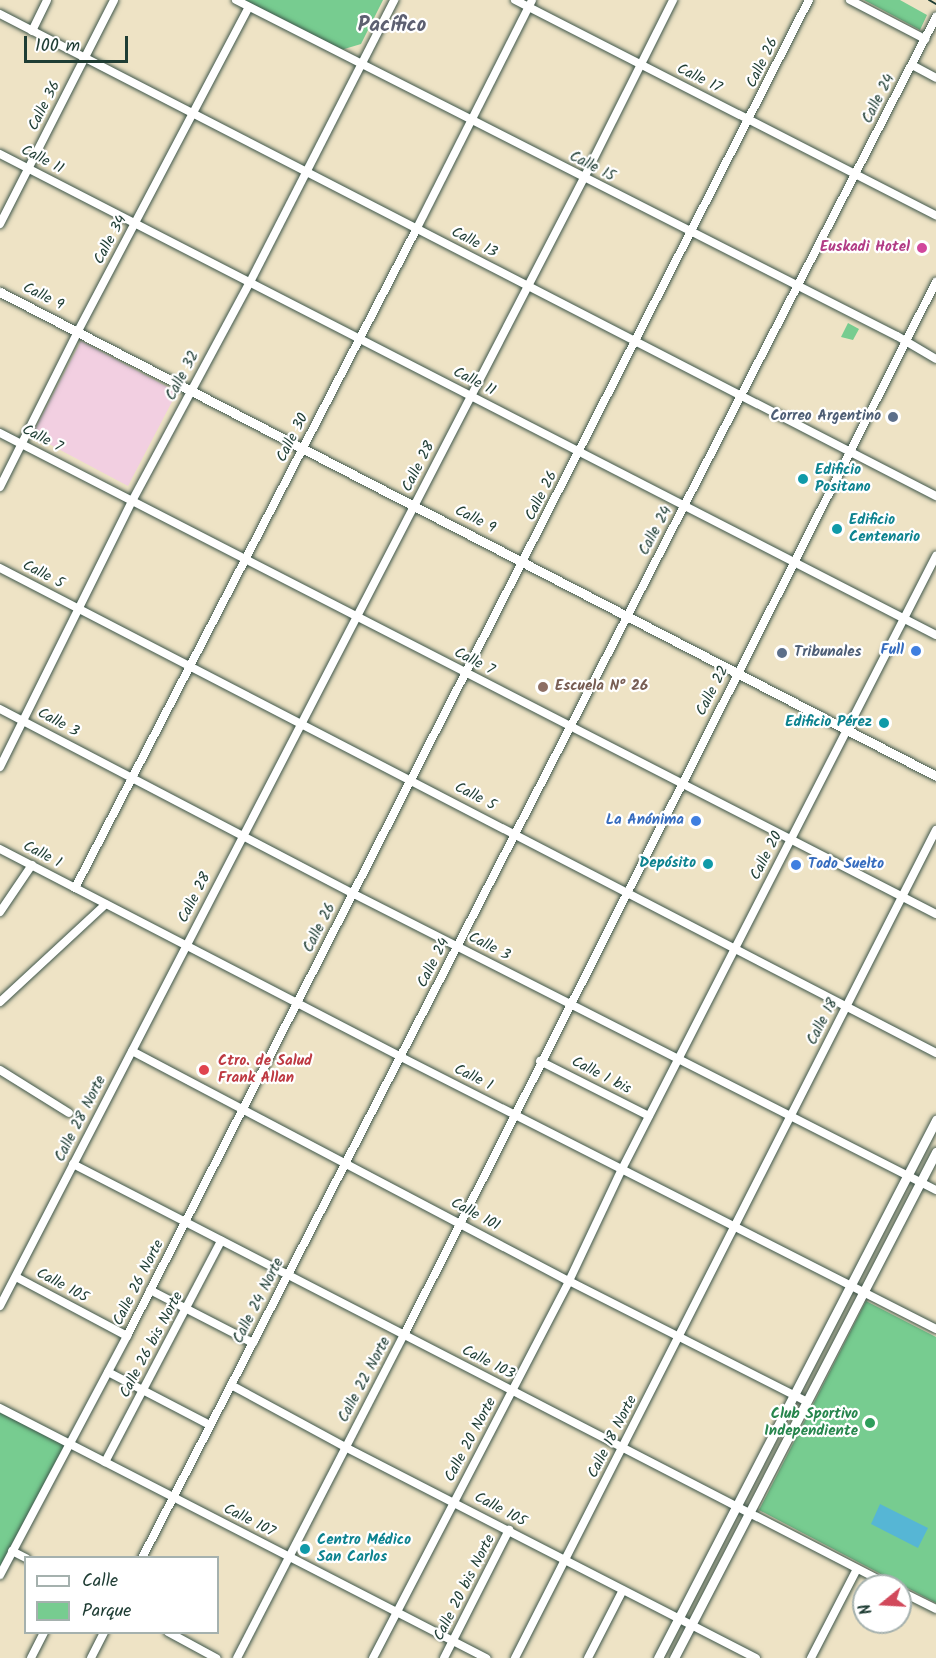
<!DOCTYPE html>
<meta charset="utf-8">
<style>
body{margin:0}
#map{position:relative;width:936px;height:1658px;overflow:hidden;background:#eee3c5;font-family:Kalam,sans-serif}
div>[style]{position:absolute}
.built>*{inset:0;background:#f2cfe1}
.green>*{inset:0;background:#77cc90}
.water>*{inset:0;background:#56b6d5}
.roads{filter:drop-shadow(0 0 2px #3e564a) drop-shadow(0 0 2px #3e564a)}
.minor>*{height:8px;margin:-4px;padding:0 4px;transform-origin:4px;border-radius:4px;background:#fff}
.major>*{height:9px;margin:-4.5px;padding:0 4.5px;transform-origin:4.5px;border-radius:4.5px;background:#fff}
.rail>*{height:2px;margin:-1px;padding:0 1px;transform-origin:1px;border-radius:1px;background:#1f3d34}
.dots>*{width:16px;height:16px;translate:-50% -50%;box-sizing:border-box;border:3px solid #fff;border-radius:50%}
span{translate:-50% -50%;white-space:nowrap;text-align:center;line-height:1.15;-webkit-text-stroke:4.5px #fff;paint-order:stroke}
.street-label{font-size:15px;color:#1f3d34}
.hotel-label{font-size:15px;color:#b23c85;font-weight:700}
.right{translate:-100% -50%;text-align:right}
.service-label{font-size:15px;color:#4e5e75;font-weight:700}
.left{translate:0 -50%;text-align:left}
.culture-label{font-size:15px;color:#0d838f;font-weight:700}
.shop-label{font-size:15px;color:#366cbe;font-weight:700}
.education-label{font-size:15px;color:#785e54;font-weight:700}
.health-label{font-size:15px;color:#be3a42;font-weight:700}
.leisure-label{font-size:15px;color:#27864d;font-weight:700}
.district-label{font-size:21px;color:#5d6071;font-weight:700}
.legend{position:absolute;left:24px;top:1556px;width:195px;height:78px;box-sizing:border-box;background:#fff;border:2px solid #a5b1ae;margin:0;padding:8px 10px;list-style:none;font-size:18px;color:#1f3d34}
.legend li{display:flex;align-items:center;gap:12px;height:30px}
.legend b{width:30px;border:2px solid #a5b1ae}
.north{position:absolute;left:852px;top:1574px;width:60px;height:60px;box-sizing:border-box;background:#fff;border:2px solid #a5b1ae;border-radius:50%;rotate:252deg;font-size:16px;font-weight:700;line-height:24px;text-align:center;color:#1f3d34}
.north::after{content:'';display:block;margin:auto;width:21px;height:27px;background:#d1495b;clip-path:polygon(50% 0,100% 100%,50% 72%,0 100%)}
.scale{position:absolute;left:24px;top:36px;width:104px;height:27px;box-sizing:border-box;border:3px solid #1f3d34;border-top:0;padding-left:8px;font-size:18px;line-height:21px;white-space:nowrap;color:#1f3d34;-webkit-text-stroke:4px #fff;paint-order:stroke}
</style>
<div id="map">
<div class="built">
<div style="clip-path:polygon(81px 341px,177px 392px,128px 486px,32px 435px)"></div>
</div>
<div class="green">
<div style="clip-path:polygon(244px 0,383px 0,361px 44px,341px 50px)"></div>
<div style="clip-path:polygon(864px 0,900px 0,927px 15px,920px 30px)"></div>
<div style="clip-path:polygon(848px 323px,859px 329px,853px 340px,841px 337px)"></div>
<div style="clip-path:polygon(866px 1301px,936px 1337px,936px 1603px,759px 1510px)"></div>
<div style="clip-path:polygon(0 1411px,65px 1445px,0 1571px)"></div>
</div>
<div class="water">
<div style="clip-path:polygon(880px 1504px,928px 1528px,918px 1548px,871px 1524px)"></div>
</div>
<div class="roads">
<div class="minor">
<div style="left:236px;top:0;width:741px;rotate:26.95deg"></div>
<div style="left:897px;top:336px;width:45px;rotate:30.5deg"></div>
<div style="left:515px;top:0;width:473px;rotate:27.1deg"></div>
<div style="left:850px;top:0;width:85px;rotate:27.5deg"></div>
<div style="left:0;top:14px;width:1053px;rotate:27.25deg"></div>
<div style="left:32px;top:31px;width:34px;rotate:-64deg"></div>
<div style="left:912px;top:65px;width:27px;rotate:28deg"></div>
<div style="left:0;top:154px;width:1052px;rotate:27.2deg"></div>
<div style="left:0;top:224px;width:251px;rotate:-63deg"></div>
<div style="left:0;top:433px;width:1052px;rotate:27.2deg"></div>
<div style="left:0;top:487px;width:174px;rotate:-63.4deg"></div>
<div style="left:78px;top:331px;width:366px;rotate:-62.2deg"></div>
<div style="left:0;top:568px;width:1054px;rotate:27.39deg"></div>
<div style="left:0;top:709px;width:397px;rotate:27.6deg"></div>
<div style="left:352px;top:893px;width:655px;rotate:26.96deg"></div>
<div style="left:0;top:767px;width:297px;rotate:-63.6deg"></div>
<div style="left:132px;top:501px;width:249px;rotate:-61.7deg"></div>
<div style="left:250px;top:282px;width:317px;rotate:-62.9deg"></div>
<div style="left:0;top:849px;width:452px;rotate:27.4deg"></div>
<div style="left:401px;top:1057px;width:600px;rotate:26.95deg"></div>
<div style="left:75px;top:888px;width:743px;rotate:-62.61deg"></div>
<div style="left:417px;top:228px;width:255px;rotate:-63.2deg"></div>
<div style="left:0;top:912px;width:57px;rotate:-55.8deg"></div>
<div style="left:0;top:1002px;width:144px;rotate:-42.8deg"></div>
<div style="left:132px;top:1051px;width:494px;rotate:27.8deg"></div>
<div style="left:569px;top:1281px;width:267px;rotate:26.9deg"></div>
<div style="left:540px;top:1061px;width:122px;rotate:26.8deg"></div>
<div style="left:0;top:1070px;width:81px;rotate:31.9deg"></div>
<div style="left:73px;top:1164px;width:920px;rotate:27.29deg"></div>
<div style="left:16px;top:1277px;width:126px;rotate:28deg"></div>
<div style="left:150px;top:1290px;width:116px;rotate:27.2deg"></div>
<div style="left:0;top:1306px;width:1270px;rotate:-62.63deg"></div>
<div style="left:584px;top:178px;width:199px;rotate:-63.4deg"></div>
<div style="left:108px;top:1372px;width:115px;rotate:27.5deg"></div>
<div style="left:231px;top:1385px;width:130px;rotate:28.5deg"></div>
<div style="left:345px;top:1447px;width:462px;rotate:27.2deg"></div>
<div style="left:0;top:1408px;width:547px;rotate:27.22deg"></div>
<div style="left:105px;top:1462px;width:250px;rotate:-62.3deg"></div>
<div style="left:12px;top:1551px;width:16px;rotate:27deg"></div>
<div style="left:142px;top:1558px;width:1734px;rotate:-62.74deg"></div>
<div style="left:0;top:1575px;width:271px;rotate:-62deg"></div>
<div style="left:127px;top:1336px;width:1500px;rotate:-62.96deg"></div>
<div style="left:900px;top:1591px;width:40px;rotate:26.6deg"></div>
<div style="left:168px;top:1632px;width:55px;rotate:28.4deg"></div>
<div style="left:31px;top:1658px;width:29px;rotate:-63deg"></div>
<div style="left:91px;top:1658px;width:29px;rotate:-63deg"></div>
<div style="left:237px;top:1658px;width:364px;rotate:-62.7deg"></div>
<div style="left:404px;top:1335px;width:1180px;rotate:-63.2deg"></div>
<div style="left:373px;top:1658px;width:425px;rotate:-62.5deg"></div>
<div style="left:569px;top:1281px;width:124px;rotate:-64.7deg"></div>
<div style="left:622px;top:1169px;width:689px;rotate:-62.88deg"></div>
<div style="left:444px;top:1658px;width:144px;rotate:-63.1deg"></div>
<div style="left:515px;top:1658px;width:929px;rotate:-63.05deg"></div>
<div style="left:588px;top:1658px;width:76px;rotate:-62.8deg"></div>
<div style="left:811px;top:1658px;width:100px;rotate:-62.7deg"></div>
</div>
<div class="major">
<div style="left:0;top:292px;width:1054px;rotate:27.34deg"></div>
<div style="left:658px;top:1658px;width:606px;rotate:-62.67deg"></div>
<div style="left:674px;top:1658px;width:570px;rotate:-62.63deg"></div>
</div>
</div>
<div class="rail">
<div style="left:929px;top:0;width:8px;rotate:30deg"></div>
</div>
<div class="dots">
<div style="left:922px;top:248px;background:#d1479c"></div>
<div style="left:893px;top:417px;background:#5c6f8a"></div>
<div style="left:803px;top:479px;background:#0f9aa8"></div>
<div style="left:837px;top:529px;background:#0f9aa8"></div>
<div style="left:916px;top:651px;background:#3f7fe0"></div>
<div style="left:782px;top:653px;background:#5c6f8a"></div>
<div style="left:543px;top:687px;background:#8d6e63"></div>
<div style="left:884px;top:723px;background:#0f9aa8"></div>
<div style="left:696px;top:821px;background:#3f7fe0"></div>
<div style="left:708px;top:864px;background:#0f9aa8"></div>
<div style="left:796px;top:865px;background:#3f7fe0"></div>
<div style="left:204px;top:1070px;background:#e0444e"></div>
<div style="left:870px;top:1423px;background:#2e9e5b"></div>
<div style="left:305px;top:1549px;background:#0f9aa8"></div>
</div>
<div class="street-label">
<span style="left:763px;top:63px;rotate:-64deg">Calle 26</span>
<span style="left:699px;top:79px;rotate:26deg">Calle 17</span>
<span style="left:879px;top:99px;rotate:-63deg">Calle 24</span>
<span style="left:45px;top:106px;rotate:-63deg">Calle 36</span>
<span style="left:42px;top:160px;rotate:27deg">Calle 11</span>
<span style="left:592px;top:167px;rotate:27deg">Calle 15</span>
<span style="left:111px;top:240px;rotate:-62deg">Calle 34</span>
<span style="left:474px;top:243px;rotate:27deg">Calle 13</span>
<span style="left:43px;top:297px;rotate:27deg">Calle 9</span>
<span style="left:183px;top:376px;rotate:-62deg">Calle 32</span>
<span style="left:474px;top:382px;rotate:27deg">Calle 11</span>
<span style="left:293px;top:438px;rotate:-63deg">Calle 30</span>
<span style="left:42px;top:439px;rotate:27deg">Calle 7</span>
<span style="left:419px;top:467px;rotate:-63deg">Calle 28</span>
<span style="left:542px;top:496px;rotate:-63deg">Calle 26</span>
<span style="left:475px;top:520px;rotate:27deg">Calle 9</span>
<span style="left:656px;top:531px;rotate:-62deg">Calle 24</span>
<span style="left:43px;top:575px;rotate:27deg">Calle 5</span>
<span style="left:474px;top:662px;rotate:27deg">Calle 7</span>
<span style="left:713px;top:691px;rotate:-63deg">Calle 22</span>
<span style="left:58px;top:723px;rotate:28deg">Calle 3</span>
<span style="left:475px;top:797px;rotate:27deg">Calle 5</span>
<span style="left:42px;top:855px;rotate:27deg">Calle 1</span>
<span style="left:767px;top:856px;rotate:-63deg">Calle 20</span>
<span style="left:195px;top:898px;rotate:-63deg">Calle 28</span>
<span style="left:320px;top:928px;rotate:-63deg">Calle 26</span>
<span style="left:489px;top:947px;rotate:27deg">Calle 3</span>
<span style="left:434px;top:963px;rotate:-63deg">Calle 24</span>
<span style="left:823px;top:1022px;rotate:-63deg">Calle 18</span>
<span style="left:601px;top:1076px;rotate:27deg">Calle 1 bis</span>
<span style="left:473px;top:1078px;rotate:26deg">Calle 1</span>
<span style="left:81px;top:1119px;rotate:-63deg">Calle 28 Norte</span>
<span style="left:475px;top:1215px;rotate:28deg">Calle 101</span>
<span style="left:139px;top:1283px;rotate:-63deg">Calle 26 Norte</span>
<span style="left:62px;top:1286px;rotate:28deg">Calle 105</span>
<span style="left:259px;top:1301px;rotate:-63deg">Calle 24 Norte</span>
<span style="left:152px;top:1345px;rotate:-62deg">Calle 26 bis Norte</span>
<span style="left:488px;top:1363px;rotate:27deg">Calle 103</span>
<span style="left:365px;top:1380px;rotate:-62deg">Calle 22 Norte</span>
<span style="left:613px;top:1437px;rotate:-63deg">Calle 18 Norte</span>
<span style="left:471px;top:1440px;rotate:-62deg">Calle 20 Norte</span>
<span style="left:500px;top:1510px;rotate:28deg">Calle 105</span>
<span style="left:249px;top:1521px;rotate:27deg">Calle 107</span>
<span style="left:465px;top:1588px;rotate:-63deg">Calle 20 bis Norte</span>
</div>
<div class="hotel-label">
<span class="right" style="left:910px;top:248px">Euskadi Hotel</span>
</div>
<div class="service-label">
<span class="right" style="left:881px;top:417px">Correo Argentino</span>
<span class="left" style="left:794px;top:653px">Tribunales</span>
</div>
<div class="culture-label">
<span class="left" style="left:815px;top:479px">Edificio<br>Positano</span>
<span class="left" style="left:849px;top:529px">Edificio<br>Centenario</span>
<span class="right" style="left:872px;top:723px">Edificio Pérez</span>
<span class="right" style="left:696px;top:864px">Depósito</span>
<span class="left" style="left:317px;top:1549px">Centro Médico<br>San Carlos</span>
</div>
<div class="shop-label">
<span class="right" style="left:904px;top:651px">Full</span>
<span class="right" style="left:684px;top:821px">La Anónima</span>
<span class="left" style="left:808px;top:865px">Todo Suelto</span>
</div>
<div class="education-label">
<span class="left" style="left:555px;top:687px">Escuela N° 26</span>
</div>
<div class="health-label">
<span class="left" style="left:218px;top:1070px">Ctro. de Salud<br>Frank Allan</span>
</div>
<div class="leisure-label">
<span class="right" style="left:858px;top:1423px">Club Sportivo<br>Independiente</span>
</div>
<div class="district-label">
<span style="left:392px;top:26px">Pacífico</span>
</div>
<ul class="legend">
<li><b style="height:8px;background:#fff"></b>Calle</li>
<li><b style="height:16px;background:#77cc90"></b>Parque</li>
</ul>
<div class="north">N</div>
<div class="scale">100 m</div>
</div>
